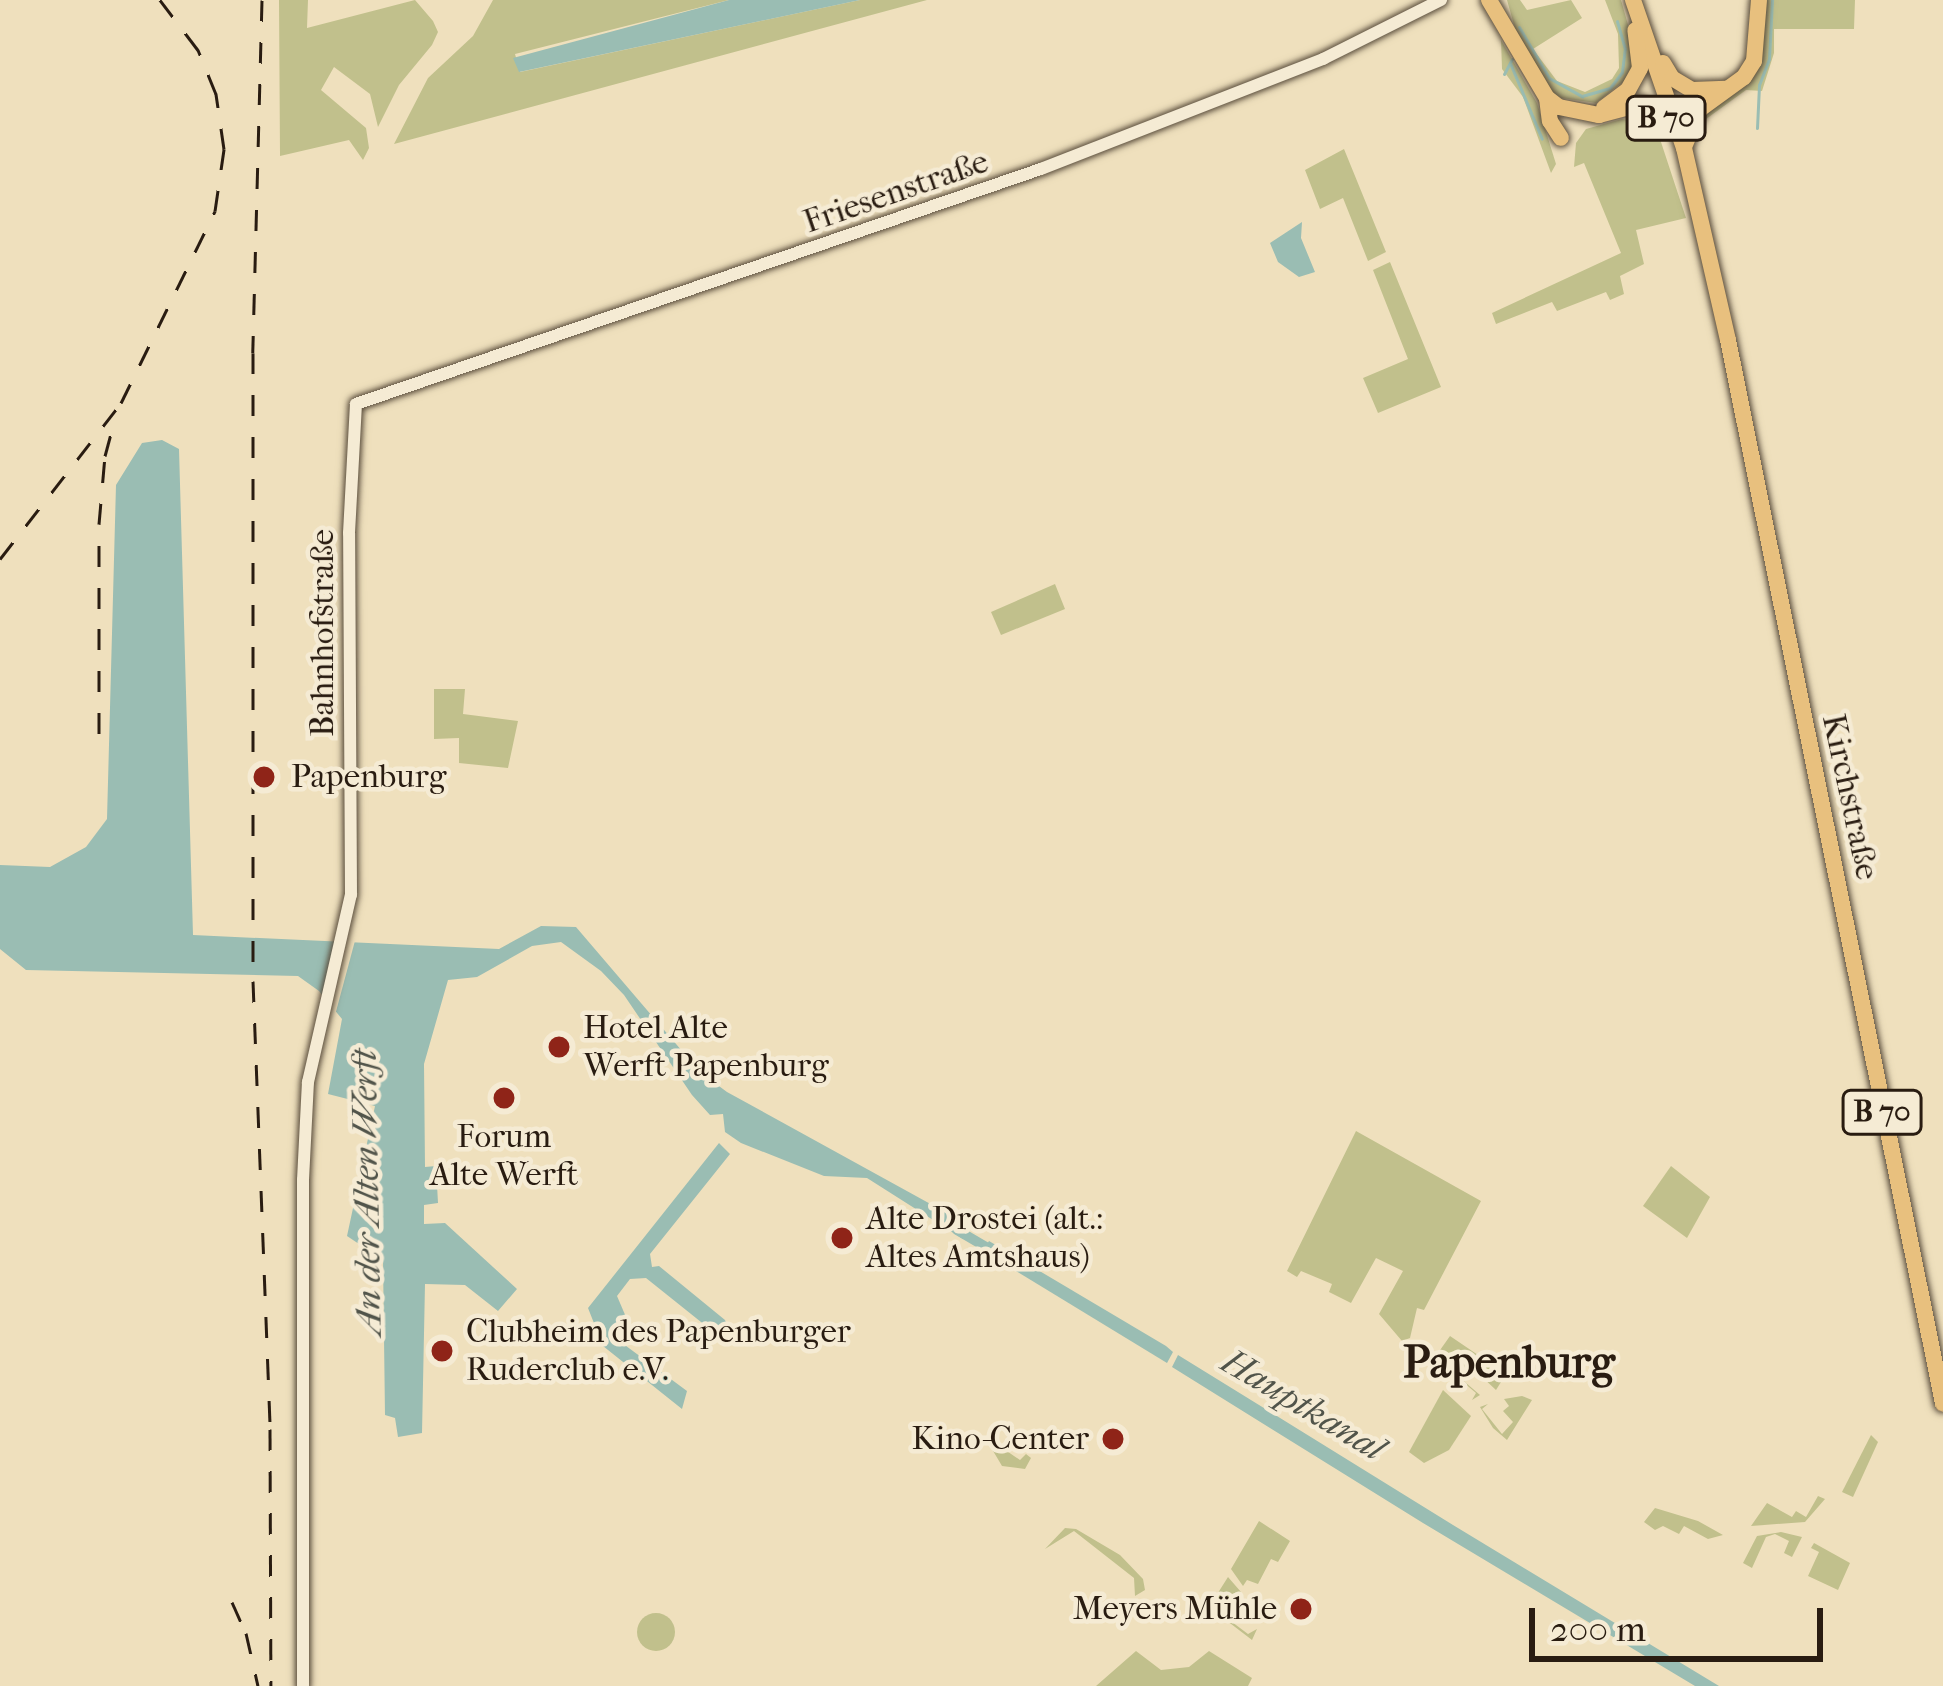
<!DOCTYPE html>
<meta charset="utf-8">
<style>
body{margin:0}
#map{position:relative;width:1943px;height:1686px;overflow:hidden;background:#efe0bd;font-family:"IM FELL French Canon",serif}
div>[style]{position:absolute}
.green>*{inset:0;background:#c1c08c}
.round{border-radius:50%}
.water>*{inset:0;background:#9abdb3}
.pier>*{inset:0;background:#efe0bd}
.stream>*{height:3px;margin:-1.5px;padding:0 1.5px;transform-origin:1.5px;border-radius:1.5px;background:#9abdb3}
.canal>*{height:10px;margin:-5px;padding:0 5px;transform-origin:5px;border-radius:5px;background:#9abdb3}
.roads{filter:drop-shadow(0 0 3px #5a4d3c) drop-shadow(0 0 3px #5a4d3c)}
.minor>*{height:12px;margin:-6px;padding:0 6px;transform-origin:6px;border-radius:6px;background:#f5ebd4}
.major>*{height:16px;margin:-8px;padding:0 8px;transform-origin:8px;border-radius:8px;background:#e8c07e}
.rail>*{height:3px;margin-top:-1.5px;transform-origin:0;background:repeating-linear-gradient(90deg,#291c11 0 21px,transparent 0 42px)}
.dots>*{width:33px;height:33px;translate:-50% -50%;box-sizing:border-box;border:6px solid #f5ebd4;border-radius:50%}
span{translate:-50% -50%;white-space:nowrap;text-align:center;line-height:1.15;-webkit-text-stroke:9px #f5ebd4;paint-order:stroke}
.shield-label span{padding:3px 9px;background:#f5ebd4;border:3px solid;border-radius:9px;-webkit-text-stroke-width:0}
.shield-label{font-size:30px;color:#291c11;font-weight:700}
.street-label{font-size:33px;color:#291c11}
.poi-label{font-size:33px;color:#291c11}
.left{translate:0 -50%;text-align:left}
.right{translate:-100% -50%;text-align:right}
.water-label{font-size:36px;color:#51544a;font-style:italic}
.district-label{font-size:45px;color:#291c11;font-weight:700}
.scale{position:absolute;left:1529px;top:1608px;width:294px;height:54px;box-sizing:border-box;border:6px solid #291c11;border-top:0;padding-left:15px;font-size:36px;line-height:42px;white-space:nowrap;color:#291c11;-webkit-text-stroke:9px #f5ebd4;paint-order:stroke}
</style>
<div id="map">
<div class="green">
<div style="clip-path:polygon(279px 0,308px 0,307px 28px,415px 0,433px 21px,438px 32px,432px 45px,399px 85px,378px 127px,370px 94px,334px 67px,321px 90px,366px 128px,369px 148px,363px 160px,349px 140px,280px 156px)"></div>
<div style="clip-path:polygon(493px 0,729px 0,515px 54px,520px 72px,860px 0,927px 0,394px 144px,428px 78px,473px 36px)"></div>
<div style="clip-path:polygon(1507px 0,1520px 0,1527px 10px,1571px 0,1582px 18px,1533px 49px,1557px 81px,1585px 92px,1612px 79px,1619px 68px,1618px 34px,1605px 0,1621px 0,1636px 53px,1629px 77px,1596px 103px,1561px 98px,1552px 92px,1516px 32px)"></div>
<div style="clip-path:polygon(1763px 0,1855px 0,1854px 29px,1774px 29px,1774px 53px,1762px 91px,1746px 90px,1706px 119px,1705px 110px,1741px 85px)"></div>
<div style="clip-path:polygon(1501px 40px,1537px 103px,1556px 164px,1551px 173px,1523px 97px,1502px 69px)"></div>
<div style="clip-path:polygon(1622px 119px,1640px 121px,1659px 136px,1686px 218px,1636px 230px,1644px 264px,1620px 276px,1624px 294px,1610px 300px,1606px 292px,1557px 311px,1552px 302px,1496px 324px,1492px 313px,1621px 253px,1584px 163px,1574px 167px,1576px 143px,1586px 129px)"></div>
<div style="clip-path:polygon(1344px 149px,1386px 252px,1368px 261px,1343px 198px,1320px 209px,1305px 170px)"></div>
<div style="clip-path:polygon(1390px 262px,1441px 387px,1378px 413px,1363px 378px,1408px 359px,1373px 270px)"></div>
<div style="clip-path:polygon(1055px 584px,1065px 609px,1001px 635px,991px 612px)"></div>
<div style="clip-path:polygon(434px 689px,465px 689px,463px 714px,518px 721px,508px 768px,459px 763px,459px 738px,434px 739px)"></div>
<div style="clip-path:polygon(1356px 1131px,1481px 1201px,1424px 1310px,1417px 1308px,1410px 1338px,1402px 1341px,1379px 1314px,1403px 1271px,1376px 1258px,1351px 1303px,1329px 1292px,1332px 1284px,1301px 1271px,1297px 1277px,1287px 1271px)"></div>
<div style="clip-path:polygon(1671px 1166px,1710px 1197px,1687px 1238px,1643px 1206px)"></div>
<div style="clip-path:polygon(1450px 1336px,1506px 1374px,1496px 1390px,1467px 1363px,1458px 1376px,1480px 1395px,1472px 1400px,1476px 1393px,1463px 1382px,1458px 1387px,1458px 1379px,1450px 1374px,1445px 1378px,1460px 1364px,1443px 1351px,1435px 1361px,1441px 1366px,1438px 1371px,1428px 1359px,1424px 1365px,1426px 1356px,1433px 1360px)"></div>
<div style="clip-path:polygon(1443px 1390px,1471px 1416px,1449px 1450px,1424px 1463px,1409px 1452px)"></div>
<div style="clip-path:polygon(1522px 1396px,1532px 1400px,1507px 1440px,1493px 1428px,1480px 1407px,1488px 1404px,1482px 1409px,1502px 1434px,1513px 1422px,1503px 1411px,1509px 1406px,1504px 1399px)"></div>
<div style="clip-path:polygon(1871px 1435px,1878px 1442px,1853px 1497px,1842px 1492px)"></div>
<div style="clip-path:polygon(998px 1437px,998px 1445px,1020px 1460px,1026px 1454px,1031px 1458px,1025px 1469px,1002px 1466px,986px 1439px)"></div>
<div style="clip-path:polygon(1818px 1496px,1825px 1499px,1805px 1522px,1751px 1526px,1767px 1503px,1792px 1517px,1796px 1511px,1806px 1517px)"></div>
<div style="clip-path:polygon(1655px 1508px,1698px 1521px,1723px 1535px,1708px 1539px,1684px 1526px,1679px 1534px,1663px 1526px,1655px 1530px,1644px 1522px)"></div>
<div style="clip-path:polygon(1259px 1521px,1290px 1541px,1278px 1562px,1271px 1559px,1258px 1584px,1247px 1580px,1243px 1586px,1231px 1569px)"></div>
<div style="clip-path:polygon(1065px 1528px,1076px 1529px,1120px 1555px,1143px 1579px,1145px 1590px,1135px 1596px,1134px 1578px,1074px 1531px,1045px 1549px)"></div>
<div style="clip-path:polygon(1781px 1532px,1802px 1537px,1792px 1557px,1784px 1553px,1789px 1541px,1775px 1534px,1766px 1537px,1752px 1568px,1743px 1563px,1757px 1536px)"></div>
<div style="clip-path:polygon(1814px 1543px,1850px 1563px,1838px 1590px,1808px 1576px,1819px 1552px,1811px 1548px)"></div>
<div style="clip-path:polygon(1228px 1577px,1241px 1592px,1228px 1619px,1248px 1634px,1257px 1629px,1252px 1640px,1209px 1607px)"></div>
<div class="round" style="left:637px;top:1613px;width:38px;height:38px"></div>
<div style="clip-path:polygon(1136px 1651px,1161px 1670px,1189px 1667px,1209px 1651px,1252px 1678px,1248px 1686px,1096px 1686px)"></div>
</div>
<div class="water">
<div style="clip-path:polygon(729px 0,860px 0,519px 72px,513px 58px)"></div>
<div style="clip-path:polygon(1302px 222px,1301px 238px,1315px 272px,1299px 277px,1278px 262px,1270px 243px)"></div>
<div style="clip-path:polygon(162px 440px,179px 449px,193px 935px,499px 949px,541px 926px,576px 927px,700px 1072px,727px 1092px,965px 1223px,969px 1229px,963px 1239px,867px 1178px,824px 1176px,741px 1143px,725px 1132px,723px 1114px,710px 1115px,692px 1095px,624px 995px,601px 971px,561px 942px,532px 946px,477px 977px,448px 980px,424px 1064px,425px 1167px,436px 1166px,438px 1203px,424px 1205px,424px 1224px,445px 1223px,517px 1289px,498px 1311px,465px 1285px,425px 1284px,422px 1433px,398px 1437px,395px 1418px,385px 1415px,383px 1260px,347px 1236px,375px 1106px,328px 1094px,342px 1019px,319px 991px,298px 976px,26px 970px,0 949px,0 865px,50px 867px,86px 847px,107px 819px,116px 485px,142px 443px)"></div>
<div style="clip-path:polygon(719px 1143px,730px 1154px,650px 1254px,652px 1267px,659px 1266px,725px 1320px,728px 1328px,721px 1338px,646px 1278px,630px 1279px,617px 1296px,626px 1317px,617px 1327px,618px 1340px,687px 1391px,682px 1409px,603px 1346px,588px 1308px)"></div>
<div style="clip-path:polygon(989px 1241px,1166px 1346px,1173px 1352px,1167px 1363px,983px 1251px)"></div>
<div style="clip-path:polygon(1178px 1355px,1453px 1525px,1719px 1686px,1695px 1686px,1423px 1523px,1172px 1367px)"></div>
</div>
<div class="pier">
<div style="clip-path:polygon(339px 936px,356px 937px,334px 1019px,321px 1003px)"></div>
</div>
<div class="stream">
<div style="left:1519px;top:27px;width:59px;rotate:59.5deg"></div>
<div style="left:1549px;top:78px;width:38px;rotate:29deg"></div>
<div style="left:1582px;top:96px;width:29px;rotate:-16deg"></div>
<div style="left:1610px;top:88px;width:20px;rotate:-53deg"></div>
<div style="left:1622px;top:72px;width:23px;rotate:-83deg"></div>
<div style="left:1625px;top:49px;width:29px;rotate:-106deg"></div>
<div style="left:1510px;top:63px;width:82px;rotate:67.2deg"></div>
<div style="left:1504px;top:74px;width:17px;rotate:-62deg"></div>
<div style="left:1757px;top:128px;width:43px;rotate:-87.3deg"></div>
<div style="left:1759px;top:85px;width:28px;rotate:-69deg"></div>
<div style="left:1769px;top:59px;width:59px;rotate:-87.1deg"></div>
</div>
<div class="canal">
<div style="left:957px;top:1230px;width:48px;rotate:30.3deg"></div>
</div>
<div class="roads">
<div class="minor">
<div style="left:303px;top:1686px;width:506px;rotate:-90deg"></div>
<div style="left:303px;top:1180px;width:98px;rotate:-87.1deg"></div>
<div style="left:308px;top:1082px;width:192px;rotate:-77.1deg"></div>
<div style="left:351px;top:895px;width:362px;rotate:-90.3deg"></div>
<div style="left:349px;top:533px;width:129px;rotate:-86.9deg"></div>
<div style="left:356px;top:404px;width:724px;rotate:-18.94deg"></div>
<div style="left:1041px;top:169px;width:303px;rotate:-21.3deg"></div>
<div style="left:1323px;top:59px;width:132px;rotate:-26.6deg"></div>
</div>
<div class="major">
<div style="left:1489px;top:0;width:114px;rotate:59.4deg"></div>
<div style="left:1547px;top:98px;width:15px;rotate:37deg"></div>
<div style="left:1559px;top:107px;width:41px;rotate:11.3deg"></div>
<div style="left:1599px;top:115px;width:43px;rotate:-14.7deg"></div>
<div style="left:1641px;top:104px;width:27px;rotate:27deg"></div>
<div style="left:1633px;top:0;width:157px;rotate:71deg"></div>
<div style="left:1684px;top:148px;width:197px;rotate:77.1deg"></div>
<div style="left:1728px;top:340px;width:1085px;rotate:78.57deg"></div>
<div style="left:1663px;top:63px;width:17px;rotate:59deg"></div>
<div style="left:1672px;top:78px;width:23px;rotate:31deg"></div>
<div style="left:1692px;top:90px;width:34px;rotate:-2deg"></div>
<div style="left:1547px;top:98px;width:23px;rotate:83deg"></div>
<div style="left:1550px;top:121px;width:20px;rotate:57deg"></div>
<div style="left:1604px;top:108px;width:30px;rotate:-37deg"></div>
<div style="left:1628px;top:90px;width:25px;rotate:-61deg"></div>
<div style="left:1640px;top:68px;width:38px;rotate:-97deg"></div>
<div style="left:1684px;top:147px;width:41px;rotate:-67.2deg"></div>
<div style="left:1700px;top:109px;width:54px;rotate:-36deg"></div>
<div style="left:1744px;top:77px;width:19px;rotate:-58deg"></div>
<div style="left:1754px;top:61px;width:61px;rotate:-85.3deg"></div>
</div>
</div>
<div class="rail">
<div style="left:262px;top:0;width:353px;rotate:91.5deg"></div>
<div style="left:253px;top:353px;width:628px;rotate:90deg"></div>
<div style="left:253px;top:981px;width:448px;rotate:87.8deg"></div>
<div style="left:270px;top:1429px;width:257px;rotate:89.8deg"></div>
<div style="left:0;top:559px;width:197px;rotate:-52.2deg"></div>
<div style="left:121px;top:403px;width:214px;rotate:-63.9deg"></div>
<div style="left:215px;top:211px;width:63px;rotate:-81.7deg"></div>
<div style="left:224px;top:149px;width:56px;rotate:-98.3deg"></div>
<div style="left:216px;top:94px;width:48px;rotate:-112.2deg"></div>
<div style="left:198px;top:50px;width:63px;rotate:-127.2deg"></div>
<div style="left:99px;top:734px;width:210px;rotate:-90deg"></div>
<div style="left:99px;top:524px;width:68px;rotate:-85deg"></div>
<div style="left:105px;top:456px;width:34px;rotate:-75deg"></div>
<div style="left:232px;top:1602px;width:34px;rotate:66deg"></div>
<div style="left:246px;top:1633px;width:54px;rotate:77.2deg"></div>
</div>
<div class="dots">
<div style="left:264px;top:777px;background:#8f2418"></div>
<div style="left:559px;top:1047px;background:#8f2418"></div>
<div style="left:504px;top:1098px;background:#8f2418"></div>
<div style="left:842px;top:1238px;background:#8f2418"></div>
<div style="left:442px;top:1351px;background:#8f2418"></div>
<div style="left:1113px;top:1439px;background:#8f2418"></div>
<div style="left:1301px;top:1609px;background:#8f2418"></div>
</div>
<div class="shield-label">
<span style="left:1666px;top:118px">B 70</span>
<span style="left:1882px;top:1112px">B 70</span>
</div>
<div class="street-label">
<span style="left:896px;top:192px;rotate:-19deg">Friesenstraße</span>
<span style="left:323px;top:633px;rotate:-90deg">Bahnhofstraße</span>
<span style="left:1850px;top:797px;rotate:78deg">Kirchstraße</span>
</div>
<div class="poi-label">
<span class="left" style="left:291px;top:777px">Papenburg</span>
<span class="left" style="left:583px;top:1047px">Hotel Alte<br>Werft Papenburg</span>
<span style="left:504px;top:1156px">Forum<br>Alte Werft</span>
<span class="left" style="left:866px;top:1238px">Alte Drostei (alt.:<br>Altes Amtshaus)</span>
<span class="left" style="left:466px;top:1351px">Clubheim des Papenburger<br>Ruderclub e.V.</span>
<span class="right" style="left:1089px;top:1439px">Kino-Center</span>
<span class="right" style="left:1277px;top:1609px">Meyers Mühle</span>
</div>
<div class="water-label">
<span style="left:367px;top:1192px;rotate:-91deg">An der Alten Werft</span>
<span style="left:1303px;top:1405px;rotate:31deg">Hauptkanal</span>
</div>
<div class="district-label">
<span style="left:1509px;top:1363px">Papenburg</span>
</div>
<div class="scale">200 m</div>
</div>
